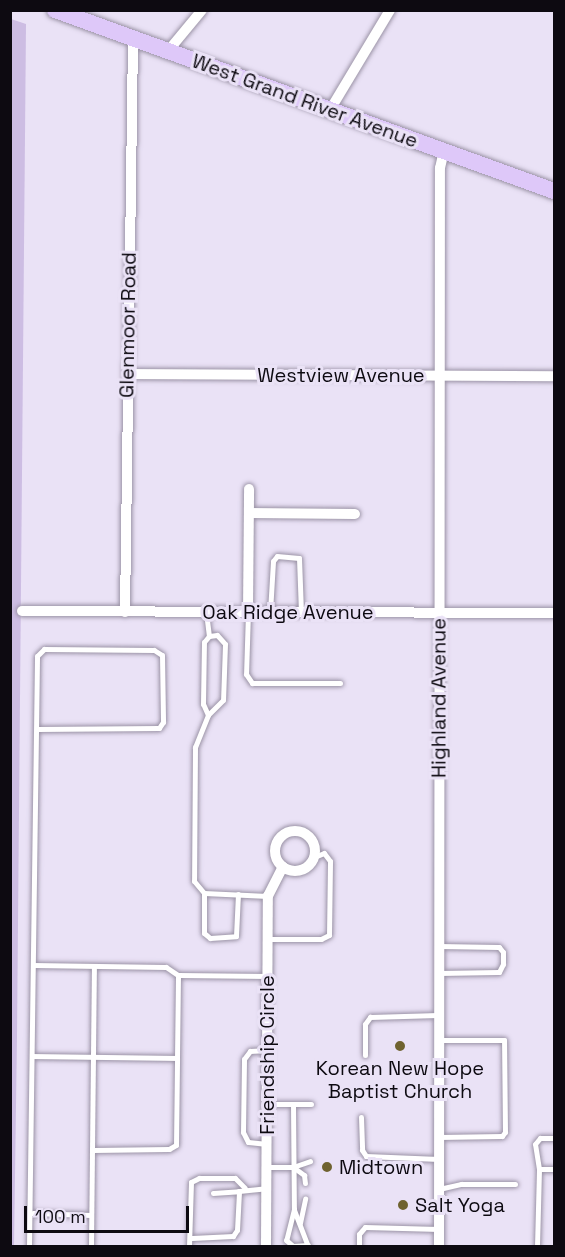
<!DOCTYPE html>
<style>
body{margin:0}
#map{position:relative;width:565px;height:1257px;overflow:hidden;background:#eae2f6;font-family:"Space Grotesk",sans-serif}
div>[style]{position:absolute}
.green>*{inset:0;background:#cdbde3}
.roads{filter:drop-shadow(0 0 2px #9b93a6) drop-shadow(0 0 2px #9b93a6)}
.lane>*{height:5px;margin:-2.5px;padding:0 2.5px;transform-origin:2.5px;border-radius:2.5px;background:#fff}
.street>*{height:10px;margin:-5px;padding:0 5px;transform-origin:5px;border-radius:5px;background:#fff}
.street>.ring{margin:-5px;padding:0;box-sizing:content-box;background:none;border:10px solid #fff;border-radius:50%}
.primary>*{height:16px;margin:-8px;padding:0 8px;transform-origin:8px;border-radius:8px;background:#dec8f9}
.dots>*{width:16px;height:16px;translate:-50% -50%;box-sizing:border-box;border:3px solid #eae2f6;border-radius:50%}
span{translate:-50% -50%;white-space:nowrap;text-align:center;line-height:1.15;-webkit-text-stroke:6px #eae2f6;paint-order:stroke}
.street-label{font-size:20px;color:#0d0a11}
.poi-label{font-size:20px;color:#0d0a11}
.left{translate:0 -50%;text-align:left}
.frame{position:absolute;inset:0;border:12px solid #0d0a11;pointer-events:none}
.scale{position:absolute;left:24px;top:1206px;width:165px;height:27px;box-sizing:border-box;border:3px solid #0d0a11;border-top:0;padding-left:8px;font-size:18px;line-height:21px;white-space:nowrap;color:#0d0a11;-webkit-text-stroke:4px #eae2f6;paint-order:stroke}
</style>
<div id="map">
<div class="green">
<div style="clip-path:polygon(11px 19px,26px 24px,17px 1036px,14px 1246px,11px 1246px)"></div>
</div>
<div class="roads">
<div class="lane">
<div style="left:206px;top:612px;width:24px;rotate:83deg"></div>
<div style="left:248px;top:612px;width:62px;rotate:91.8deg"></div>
<div style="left:246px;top:674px;width:11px;rotate:56deg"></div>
<div style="left:252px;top:683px;width:88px"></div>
<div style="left:270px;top:612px;width:51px;rotate:-86.6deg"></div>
<div style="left:273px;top:561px;width:6px;rotate:-51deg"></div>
<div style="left:277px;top:556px;width:22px;rotate:5deg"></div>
<div style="left:299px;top:558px;width:54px;rotate:87.9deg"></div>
<div style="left:209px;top:636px;width:8px;rotate:-7deg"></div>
<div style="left:217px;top:635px;width:12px;rotate:48deg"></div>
<div style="left:225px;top:644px;width:56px;rotate:92deg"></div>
<div style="left:223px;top:700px;width:21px;rotate:135deg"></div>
<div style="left:208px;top:715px;width:35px;rotate:112deg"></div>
<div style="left:195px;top:747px;width:134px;rotate:90.4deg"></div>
<div style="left:194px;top:881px;width:16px;rotate:50deg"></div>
<div style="left:204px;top:893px;width:64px;rotate:2.7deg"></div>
<div style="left:208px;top:715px;width:12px;rotate:-114deg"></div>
<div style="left:203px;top:704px;width:62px;rotate:-89.1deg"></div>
<div style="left:204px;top:642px;width:8px;rotate:-50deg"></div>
<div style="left:204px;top:893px;width:40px;rotate:90deg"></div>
<div style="left:204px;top:933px;width:8px;rotate:40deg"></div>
<div style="left:210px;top:938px;width:26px;rotate:-4deg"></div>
<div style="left:236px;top:936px;width:42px;rotate:-87.3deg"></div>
<div style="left:268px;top:939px;width:53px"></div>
<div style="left:321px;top:939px;width:9px;rotate:-27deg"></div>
<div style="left:329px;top:935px;width:74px;rotate:-89.2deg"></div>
<div style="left:330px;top:861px;width:10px;rotate:-127deg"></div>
<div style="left:324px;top:853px;width:11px;rotate:158deg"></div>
<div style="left:33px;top:965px;width:133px;rotate:0.9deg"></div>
<div style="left:166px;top:967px;width:14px;rotate:34deg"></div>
<div style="left:439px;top:973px;width:60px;rotate:-1deg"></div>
<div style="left:499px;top:972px;width:9px;rotate:-63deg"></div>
<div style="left:503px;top:964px;width:12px;rotate:-90deg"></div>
<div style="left:503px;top:952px;width:6px;rotate:-129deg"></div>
<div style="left:499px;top:947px;width:60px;rotate:-179deg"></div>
<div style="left:365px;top:1055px;width:31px;rotate:-90deg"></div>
<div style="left:365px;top:1024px;width:9px;rotate:-54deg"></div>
<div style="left:370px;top:1017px;width:68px;rotate:-1.7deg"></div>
<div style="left:33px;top:1056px;width:144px;rotate:0.8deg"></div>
<div style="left:177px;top:1058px;width:83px;rotate:-89.3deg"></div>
<div style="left:178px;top:975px;width:90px;rotate:0.6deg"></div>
<div style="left:267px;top:1104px;width:26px"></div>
<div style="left:293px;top:1104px;width:105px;rotate:89.5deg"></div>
<div style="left:294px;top:1209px;width:32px;rotate:104deg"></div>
<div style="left:286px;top:1240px;width:9px;rotate:41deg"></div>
<div style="left:293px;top:1246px;width:15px;rotate:-4deg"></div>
<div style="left:293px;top:1104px;width:18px"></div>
<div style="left:361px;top:1117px;width:33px;rotate:88deg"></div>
<div style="left:362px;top:1150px;width:7px;rotate:56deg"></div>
<div style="left:366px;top:1156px;width:73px;rotate:2.4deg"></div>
<div style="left:439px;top:1137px;width:63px;rotate:-0.9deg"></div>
<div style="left:502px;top:1136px;width:5px;rotate:-53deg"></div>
<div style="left:505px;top:1132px;width:92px;rotate:-90.6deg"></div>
<div style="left:504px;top:1040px;width:65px;rotate:180deg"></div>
<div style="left:267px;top:1144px;width:19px;rotate:-174deg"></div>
<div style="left:248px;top:1142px;width:11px;rotate:-117deg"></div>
<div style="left:243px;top:1132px;width:73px;rotate:-89.2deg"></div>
<div style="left:244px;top:1059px;width:10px;rotate:-53deg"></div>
<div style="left:250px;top:1051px;width:17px;rotate:-3deg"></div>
<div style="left:93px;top:1150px;width:76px;rotate:-0.8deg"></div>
<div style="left:169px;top:1149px;width:8px;rotate:-30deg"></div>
<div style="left:176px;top:1145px;width:87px;rotate:-89.3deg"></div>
<div style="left:266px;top:1167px;width:27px"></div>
<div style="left:293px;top:1167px;width:14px;rotate:36deg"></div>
<div style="left:304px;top:1175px;width:8px;rotate:83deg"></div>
<div style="left:293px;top:1167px;width:18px;rotate:-19deg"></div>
<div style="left:539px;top:1169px;width:15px"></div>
<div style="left:439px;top:1189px;width:23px;rotate:-13deg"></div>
<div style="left:461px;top:1184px;width:54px"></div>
<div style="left:213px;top:1193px;width:26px;rotate:-4deg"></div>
<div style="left:294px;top:1210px;width:39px;rotate:69deg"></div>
<div style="left:33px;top:1213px;width:58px;rotate:2deg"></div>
<div style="left:300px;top:1223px;width:25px;rotate:-78deg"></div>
<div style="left:192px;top:1238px;width:41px;rotate:-2.8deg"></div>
<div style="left:233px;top:1236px;width:7px;rotate:-56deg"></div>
<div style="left:237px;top:1230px;width:39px;rotate:-87deg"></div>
<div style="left:239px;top:1191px;width:27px;rotate:-6deg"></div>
<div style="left:29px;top:1246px;width:590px;rotate:-89.22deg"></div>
<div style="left:37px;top:656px;width:10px;rotate:-45deg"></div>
<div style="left:44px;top:649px;width:110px;rotate:0.5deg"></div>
<div style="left:154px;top:650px;width:9px;rotate:32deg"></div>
<div style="left:162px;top:655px;width:67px;rotate:89.1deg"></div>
<div style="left:163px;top:722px;width:7px;rotate:124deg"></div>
<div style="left:159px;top:728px;width:122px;rotate:179.5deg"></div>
<div style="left:91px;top:1246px;width:280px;rotate:-89.4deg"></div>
<div style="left:189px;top:1246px;width:64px;rotate:-88.2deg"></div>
<div style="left:191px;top:1182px;width:9px;rotate:-27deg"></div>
<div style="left:199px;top:1178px;width:36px"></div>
<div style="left:235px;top:1178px;width:14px;rotate:45deg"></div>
<div style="left:359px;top:1246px;width:12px;rotate:-90deg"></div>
<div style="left:359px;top:1234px;width:9px;rotate:-49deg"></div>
<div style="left:365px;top:1227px;width:74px;rotate:1.5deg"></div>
<div style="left:537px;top:1246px;width:77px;rotate:-88.5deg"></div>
<div style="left:539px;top:1169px;width:25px;rotate:-99deg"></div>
<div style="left:535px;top:1144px;width:8px;rotate:-50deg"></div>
<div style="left:540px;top:1138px;width:14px"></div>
</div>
<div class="street">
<div style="left:168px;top:51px;width:53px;rotate:-50.3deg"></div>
<div style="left:330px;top:110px;width:117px;rotate:-59deg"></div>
<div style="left:128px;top:374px;width:426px;rotate:0.3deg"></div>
<div style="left:249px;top:513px;width:106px;rotate:0.5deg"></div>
<div style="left:22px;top:611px;width:532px;rotate:0.22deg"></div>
<div style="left:125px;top:612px;width:573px;rotate:-89.2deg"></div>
<div style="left:248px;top:612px;width:123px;rotate:-89.5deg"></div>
<div class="ring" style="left:275px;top:831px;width:30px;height:30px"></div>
<div style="left:266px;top:1246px;width:350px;rotate:-89.7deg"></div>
<div style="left:268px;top:896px;width:33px;rotate:-63deg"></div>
<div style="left:439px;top:1246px;width:1078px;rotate:-89.95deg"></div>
<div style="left:440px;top:168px;width:17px;rotate:-77deg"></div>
</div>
<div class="primary">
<div style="left:55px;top:10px;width:531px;rotate:19.94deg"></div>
</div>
</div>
<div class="dots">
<div style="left:400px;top:1046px;background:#6f622f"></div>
<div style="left:327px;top:1167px;background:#6f622f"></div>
<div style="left:403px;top:1205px;background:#6f622f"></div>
</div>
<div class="street-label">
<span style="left:305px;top:101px;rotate:20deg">West Grand River Avenue</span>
<span style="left:128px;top:325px;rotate:-89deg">Glenmoor Road</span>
<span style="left:341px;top:375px">Westview Avenue</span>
<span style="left:288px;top:612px">Oak Ridge Avenue</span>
<span style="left:439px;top:698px;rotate:-90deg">Highland Avenue</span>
<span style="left:267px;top:1055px;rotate:-90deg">Friendship Circle</span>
</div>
<div class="poi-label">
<span style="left:400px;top:1080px">Korean New Hope<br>Baptist Church</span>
<span class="left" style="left:339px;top:1167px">Midtown</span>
<span class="left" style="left:415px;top:1205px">Salt Yoga</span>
</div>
<div class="frame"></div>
<div class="scale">100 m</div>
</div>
